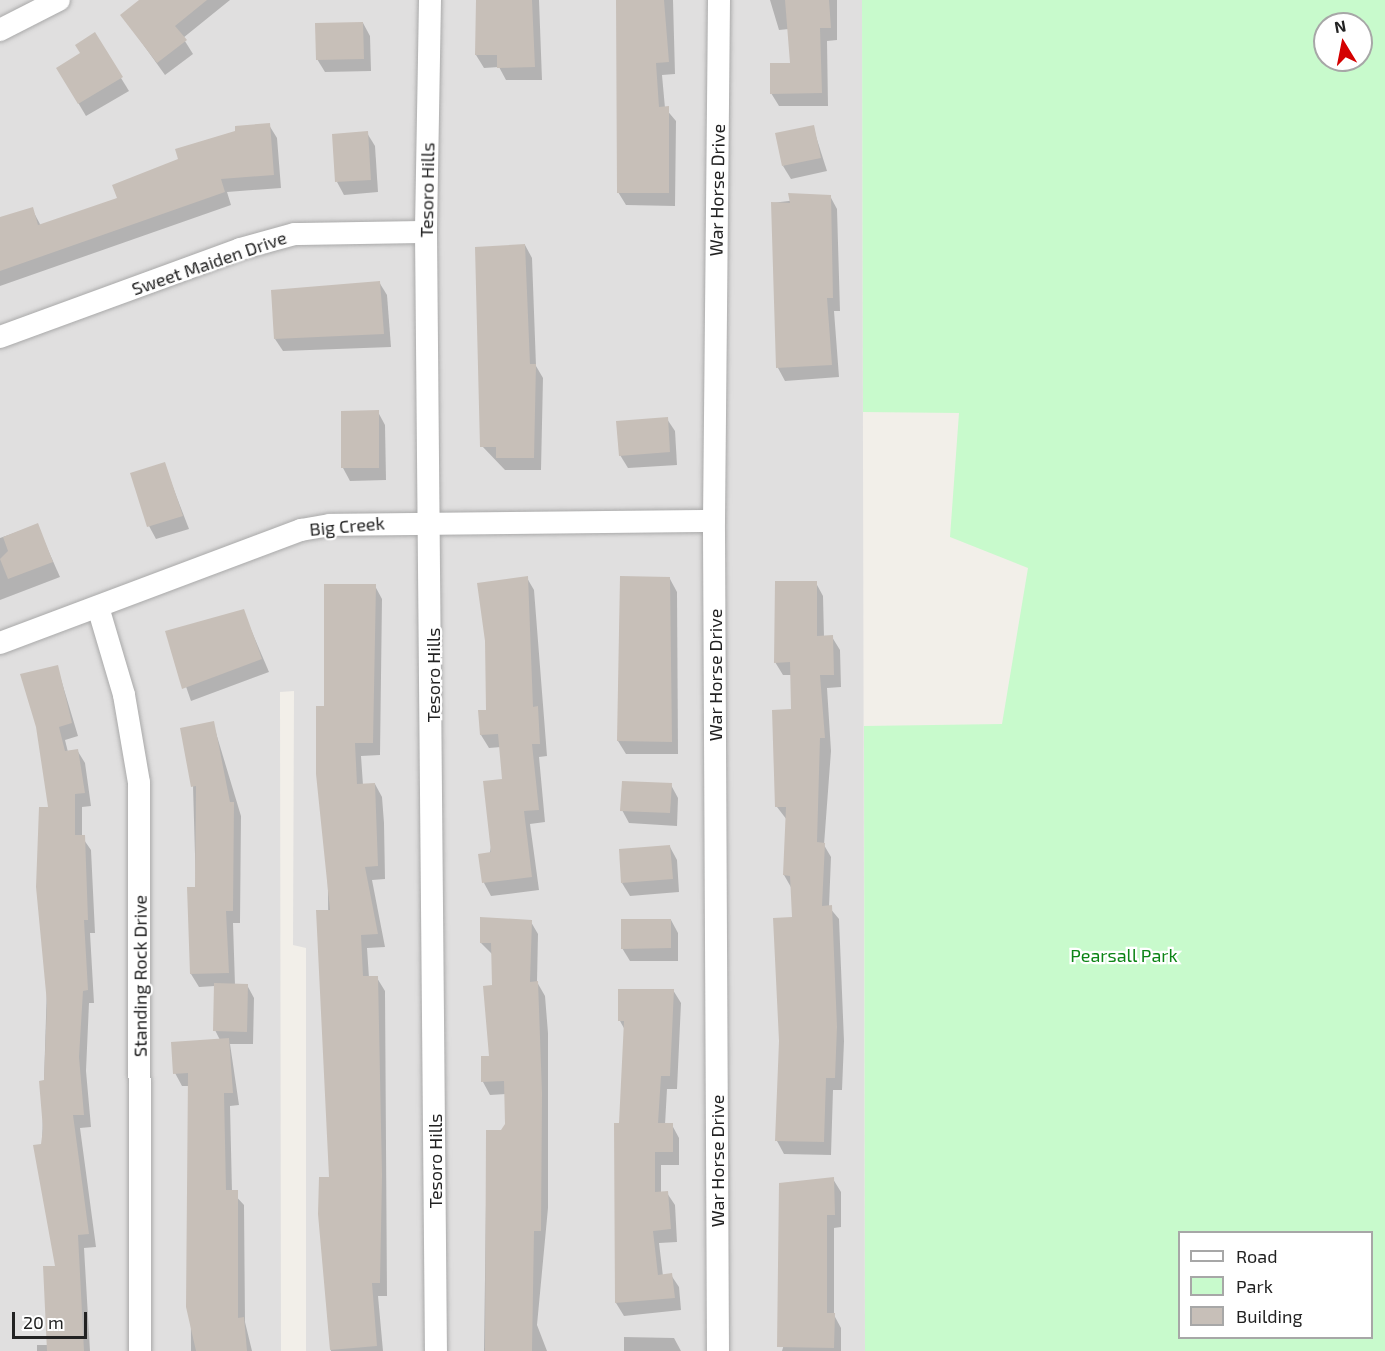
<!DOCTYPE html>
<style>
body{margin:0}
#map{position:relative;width:1385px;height:1351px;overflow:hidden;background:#f2efe9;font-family:"Exo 2",sans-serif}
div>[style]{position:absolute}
.residential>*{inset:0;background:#e0dfdf}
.park>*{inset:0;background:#c8facc}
.shadow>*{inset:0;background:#0003}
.building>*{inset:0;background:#c7bfb8}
.roads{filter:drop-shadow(0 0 2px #a9a9a9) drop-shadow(0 0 2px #a9a9a9)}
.street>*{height:22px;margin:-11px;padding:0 11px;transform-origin:11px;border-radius:11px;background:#fff}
span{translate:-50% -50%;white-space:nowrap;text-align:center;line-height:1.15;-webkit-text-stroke:4.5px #fff;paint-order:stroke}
.street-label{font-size:18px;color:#222}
.park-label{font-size:18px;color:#0c8416}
.legend{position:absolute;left:1178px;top:1231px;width:195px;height:108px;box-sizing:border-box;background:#fff;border:2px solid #a7a7a7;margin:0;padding:8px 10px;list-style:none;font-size:18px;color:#222}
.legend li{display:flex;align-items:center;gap:12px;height:30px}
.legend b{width:30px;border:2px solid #a7a7a7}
.north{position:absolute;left:1313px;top:12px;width:60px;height:60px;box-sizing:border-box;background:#fff;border:2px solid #a7a7a7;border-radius:50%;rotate:350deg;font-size:16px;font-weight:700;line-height:24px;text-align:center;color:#222}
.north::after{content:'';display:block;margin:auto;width:21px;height:27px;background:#d40000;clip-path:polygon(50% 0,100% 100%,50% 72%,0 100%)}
.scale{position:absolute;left:12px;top:1312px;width:75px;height:27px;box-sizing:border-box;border:3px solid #222;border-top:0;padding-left:8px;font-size:18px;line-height:21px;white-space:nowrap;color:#222;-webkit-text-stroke:4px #fff;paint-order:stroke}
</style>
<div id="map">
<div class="residential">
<div style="clip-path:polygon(0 0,862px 0,865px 1351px,306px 1351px,306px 948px,293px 945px,294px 691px,280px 692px,281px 1351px,0 1351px)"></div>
</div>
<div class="park">
<div style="clip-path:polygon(evenodd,862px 0,1385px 0,1385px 1351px,865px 1351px,864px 726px,1002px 724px,1028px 568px,950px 537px,959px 413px,863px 412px,862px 0,1325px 24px,1361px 24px,1361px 60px,1325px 60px,1325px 24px,862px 0,1180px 1232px,1372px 1232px,1372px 1338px,1180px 1338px,1180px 1232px)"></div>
</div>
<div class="shadow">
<div style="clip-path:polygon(142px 0,230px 0,183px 38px,193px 54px,165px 75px,122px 15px)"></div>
<div style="clip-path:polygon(476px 0,539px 0,542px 80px,506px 80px,499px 67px,484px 68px,476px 55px)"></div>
<div style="clip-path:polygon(618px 0,673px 0,675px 74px,662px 75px,665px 108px,676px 121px,675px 206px,626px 205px,618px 192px)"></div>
<div style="clip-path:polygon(770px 0,837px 0,837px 40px,827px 41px,828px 106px,779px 106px,771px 93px,791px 64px,789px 29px,779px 30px)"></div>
<div style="clip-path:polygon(363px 23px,370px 36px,371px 71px,325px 72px,317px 59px)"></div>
<div style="clip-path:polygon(58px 69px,121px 78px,129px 91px,86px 116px)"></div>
<div style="clip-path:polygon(269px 125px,277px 138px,281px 188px,227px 192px,231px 205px,0 286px,0 221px,32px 209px,41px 226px,119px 198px)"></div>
<div style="clip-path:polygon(813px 127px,827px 171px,791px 179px,783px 166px)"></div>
<div style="clip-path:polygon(367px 133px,375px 146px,378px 192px,344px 195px,337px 182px)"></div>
<div style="clip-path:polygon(830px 196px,837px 209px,840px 311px,834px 311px,839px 377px,785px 381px,778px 368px,772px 203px)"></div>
<div style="clip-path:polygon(525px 245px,532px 258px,536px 366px,543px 378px,541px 470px,505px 470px,482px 446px)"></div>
<div style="clip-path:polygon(379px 282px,387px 295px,391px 347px,283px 351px,275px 339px)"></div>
<div style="clip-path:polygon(378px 412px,385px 425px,386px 480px,350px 481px,343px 468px)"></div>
<div style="clip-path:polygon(667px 419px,675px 431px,677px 465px,628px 468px,620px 455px)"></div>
<div style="clip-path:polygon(164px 464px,189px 529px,156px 539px,149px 526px)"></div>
<div style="clip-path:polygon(37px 525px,60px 577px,0 600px,0 538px)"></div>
<div style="clip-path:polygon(527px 578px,534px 590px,547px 756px,539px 757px,545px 822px,530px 824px,539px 890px,491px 896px,484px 883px,504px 780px,501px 747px,489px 748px,481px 735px)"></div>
<div style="clip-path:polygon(670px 579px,677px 592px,678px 754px,626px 754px,618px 741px)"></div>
<div style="clip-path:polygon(816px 583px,823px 596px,824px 637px,832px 637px,840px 650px,841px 687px,827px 688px,831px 751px,824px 845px,831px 857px,829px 907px,839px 919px,844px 1041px,842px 1090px,833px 1090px,831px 1155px,784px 1154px,777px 1141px,794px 919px,792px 889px,784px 875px,787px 820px,777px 807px,793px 710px,792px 675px,783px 675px,775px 662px)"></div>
<div style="clip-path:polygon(375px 586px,382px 599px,380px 755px,361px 756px,363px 785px,375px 784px,382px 797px,384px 823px,385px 879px,372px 880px,385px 947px,367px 948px,369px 978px,377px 978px,385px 991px,387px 1296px,378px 1296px,383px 1351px,331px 1351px,319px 1214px,331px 1179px,326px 707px)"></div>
<div style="clip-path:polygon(243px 611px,269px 672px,191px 701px,167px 632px)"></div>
<div style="clip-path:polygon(57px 666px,78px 736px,65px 740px,68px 752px,77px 750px,85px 763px,91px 806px,82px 807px,82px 837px,91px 850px,95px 933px,90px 933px,94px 1003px,89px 1003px,86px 1071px,91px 1127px,80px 1128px,96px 1247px,84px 1248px,90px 1351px,37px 1351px,37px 1345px,49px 1345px,57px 1267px,42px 1145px)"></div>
<div style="clip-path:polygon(213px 723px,241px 816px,240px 923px,233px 923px,235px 985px,247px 985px,254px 998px,253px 1044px,230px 1044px,239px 1105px,230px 1106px,232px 1192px,244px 1205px,245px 1322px,252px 1351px,191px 1351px,190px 1086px,182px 1086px,175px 1073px,220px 1040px,215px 1030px,215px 986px,199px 987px,191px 974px,189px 889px,196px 889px,193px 786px)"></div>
<div style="clip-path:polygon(671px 785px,678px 798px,677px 826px,629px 823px,622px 810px)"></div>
<div style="clip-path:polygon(670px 847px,677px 860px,679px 892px,630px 896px,622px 883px)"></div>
<div style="clip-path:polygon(671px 920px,678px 933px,678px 961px,630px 961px,622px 948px)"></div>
<div style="clip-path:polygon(531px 922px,538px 934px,537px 982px,545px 996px,548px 1033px,548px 1208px,537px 1325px,547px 1351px,484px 1351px,487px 1131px,501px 1132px,506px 1125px,506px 1094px,490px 1095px,483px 1082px,491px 1057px,493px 955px,481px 943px)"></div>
<div style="clip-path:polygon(673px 990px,681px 1003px,677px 1089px,667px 1089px,665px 1125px,672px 1125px,679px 1138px,679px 1165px,661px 1165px,661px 1193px,667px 1193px,675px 1205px,677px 1242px,659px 1243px,663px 1276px,671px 1275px,679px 1287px,681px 1310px,624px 1316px,616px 1303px,625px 1030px,620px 1021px)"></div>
<div style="clip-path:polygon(833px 1179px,841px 1192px,841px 1227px,834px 1228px,834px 1315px,841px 1328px,841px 1351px,782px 1351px)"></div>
<div style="clip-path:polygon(624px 1337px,674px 1338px,681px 1351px,624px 1351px)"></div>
</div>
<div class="building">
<div style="clip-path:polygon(139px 0,207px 0,175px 26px,187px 40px,157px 63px,120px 15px)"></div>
<div style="clip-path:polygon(476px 0,532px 0,535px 67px,497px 68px,497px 55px,475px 55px)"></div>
<div style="clip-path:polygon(616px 0,664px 0,669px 62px,656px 63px,659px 107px,669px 106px,669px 193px,617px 193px)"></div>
<div style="clip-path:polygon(785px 0,829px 0,831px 28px,820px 28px,822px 93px,770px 94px,770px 63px,790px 63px)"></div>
<div style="clip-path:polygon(363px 22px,364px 59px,316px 60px,315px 23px)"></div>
<div style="clip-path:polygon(95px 32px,123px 77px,78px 104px,56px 68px,80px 53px,75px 45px)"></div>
<div style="clip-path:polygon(270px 123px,274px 175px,221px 179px,225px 192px,0 271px,0 217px,33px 207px,38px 225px,117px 198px,112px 185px,178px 159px,175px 149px,235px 131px,235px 126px)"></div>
<div style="clip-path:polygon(814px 125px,821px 158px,782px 166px,775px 133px)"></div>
<div style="clip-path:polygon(368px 131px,371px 180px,335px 182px,332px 134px)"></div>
<div style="clip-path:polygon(788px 193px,831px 195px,833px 298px,827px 298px,832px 365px,776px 368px,771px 202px,790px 203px)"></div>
<div style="clip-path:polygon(525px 244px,530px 364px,536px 364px,534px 458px,496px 458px,496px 447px,480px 447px,475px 247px)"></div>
<div style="clip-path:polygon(380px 281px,384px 334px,274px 339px,271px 290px)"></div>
<div style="clip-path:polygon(379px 410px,379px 468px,341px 468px,341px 411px)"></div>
<div style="clip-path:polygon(668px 417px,670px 452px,619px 456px,616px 421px)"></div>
<div style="clip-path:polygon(165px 462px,183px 516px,147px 527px,130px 473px)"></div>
<div style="clip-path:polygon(38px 523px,53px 562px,8px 579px,0 559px,8px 551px,3px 537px)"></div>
<div style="clip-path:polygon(528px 576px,533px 707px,538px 706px,540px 744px,532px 744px,539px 810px,524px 811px,532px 877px,482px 883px,478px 854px,491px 852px,483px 781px,502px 779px,498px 734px,480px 735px,478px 710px,486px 710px,485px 641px,477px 583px)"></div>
<div style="clip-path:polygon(620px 576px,670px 577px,672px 742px,617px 741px)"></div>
<div style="clip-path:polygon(775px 581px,817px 581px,817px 636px,833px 635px,834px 675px,820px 675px,825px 738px,820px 738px,817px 842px,825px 843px,822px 906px,832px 905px,837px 1027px,835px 1078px,826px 1078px,824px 1142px,775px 1141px,779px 1041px,773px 918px,792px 917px,790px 876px,783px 875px,786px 807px,775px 807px,772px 710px,791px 709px,790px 662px,774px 663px)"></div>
<div style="clip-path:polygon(324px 584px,376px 584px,373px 743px,355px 743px,357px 784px,375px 783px,378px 866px,365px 867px,378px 934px,361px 935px,363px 976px,378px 976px,382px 1175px,380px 1283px,372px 1283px,377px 1346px,330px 1350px,318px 1214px,319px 1177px,329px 1177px,316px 910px,330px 910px,316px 774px,316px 706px,324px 706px)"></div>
<div style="clip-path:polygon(244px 609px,262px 659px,182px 689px,165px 631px)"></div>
<div style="clip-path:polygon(58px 665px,72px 723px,59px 727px,65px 751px,78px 749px,85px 793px,75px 794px,75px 835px,85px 835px,88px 920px,84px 920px,88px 990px,83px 991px,79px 1057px,84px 1115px,73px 1115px,89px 1234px,78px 1235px,84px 1351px,47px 1351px,43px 1266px,55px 1266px,33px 1145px,41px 1144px,43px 1129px,39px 1081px,44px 1080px,47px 1003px,36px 887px,39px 807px,48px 807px,36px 727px,20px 674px)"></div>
<div style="clip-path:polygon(214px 721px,230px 802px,234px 802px,233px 911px,226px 911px,229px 973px,190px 974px,187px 887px,195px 887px,196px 786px,191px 787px,180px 728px)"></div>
<div style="clip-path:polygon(622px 781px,672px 783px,670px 813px,620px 811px)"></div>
<div style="clip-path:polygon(670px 845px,673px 879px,621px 883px,619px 849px)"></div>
<div style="clip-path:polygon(480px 917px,532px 920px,530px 982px,538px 981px,542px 1093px,541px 1231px,534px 1231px,532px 1351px,485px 1351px,486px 1130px,501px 1130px,505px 1124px,504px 1081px,481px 1082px,481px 1056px,489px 1056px,483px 986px,492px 985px,491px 943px,480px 943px)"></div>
<div style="clip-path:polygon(621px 919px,671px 919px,671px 948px,621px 949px)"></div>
<div style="clip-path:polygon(214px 983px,248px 984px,247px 1032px,213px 1031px)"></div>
<div style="clip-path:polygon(618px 989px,674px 989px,670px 1076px,661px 1076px,658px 1123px,673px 1123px,673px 1152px,655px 1152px,655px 1192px,668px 1191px,671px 1229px,653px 1231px,658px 1275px,672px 1273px,675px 1298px,615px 1303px,614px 1123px,619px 1123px,624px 1021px,618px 1021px)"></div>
<div style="clip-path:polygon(229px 1038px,233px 1093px,224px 1093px,226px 1190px,238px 1190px,238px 1318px,244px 1317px,247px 1351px,196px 1351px,186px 1307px,188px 1073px,173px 1074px,171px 1042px)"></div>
<div style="clip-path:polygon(834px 1177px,835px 1215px,827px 1215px,827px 1313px,835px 1313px,834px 1348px,777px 1347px,779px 1183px)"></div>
</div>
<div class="roads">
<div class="street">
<div style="left:430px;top:0;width:232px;rotate:91deg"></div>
<div style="left:426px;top:232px;width:1119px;rotate:89.49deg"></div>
<div style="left:0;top:30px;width:66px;rotate:-27deg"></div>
<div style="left:0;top:337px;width:256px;rotate:-20.1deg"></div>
<div style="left:240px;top:249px;width:57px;rotate:-15.3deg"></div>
<div style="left:295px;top:234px;width:131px;rotate:-0.9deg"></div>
<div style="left:98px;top:607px;width:92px;rotate:73.5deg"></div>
<div style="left:124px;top:695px;width:89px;rotate:80.3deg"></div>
<div style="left:139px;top:783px;width:568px;rotate:89.9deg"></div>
<div style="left:0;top:643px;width:322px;rotate:-20.6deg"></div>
<div style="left:301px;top:530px;width:29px;rotate:-10deg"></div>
<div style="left:330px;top:525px;width:384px;rotate:-0.6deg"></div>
<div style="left:718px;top:1351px;width:830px;rotate:-90.28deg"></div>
<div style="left:714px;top:521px;width:521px;rotate:-89.45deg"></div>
</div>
</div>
<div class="street-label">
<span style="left:427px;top:190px;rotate:-89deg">Tesoro Hills</span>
<span style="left:717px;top:190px;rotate:-89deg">War Horse Drive</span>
<span style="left:209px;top:263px;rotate:-19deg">Sweet Maiden Drive</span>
<span style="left:347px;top:526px;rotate:-5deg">Big Creek</span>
<span style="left:433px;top:675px;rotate:-90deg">Tesoro Hills</span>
<span style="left:715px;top:675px;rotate:-90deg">War Horse Drive</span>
<span style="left:140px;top:976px;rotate:-90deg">Standing Rock Drive</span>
<span style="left:435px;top:1161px;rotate:-90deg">Tesoro Hills</span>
<span style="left:717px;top:1161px;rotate:-90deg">War Horse Drive</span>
</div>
<div class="park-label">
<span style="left:1124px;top:955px">Pearsall Park</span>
</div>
<ul class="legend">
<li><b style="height:8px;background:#fff"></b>Road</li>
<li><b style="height:16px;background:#c8facc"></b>Park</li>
<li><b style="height:16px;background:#c7bfb8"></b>Building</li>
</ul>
<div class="north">N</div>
<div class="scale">20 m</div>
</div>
